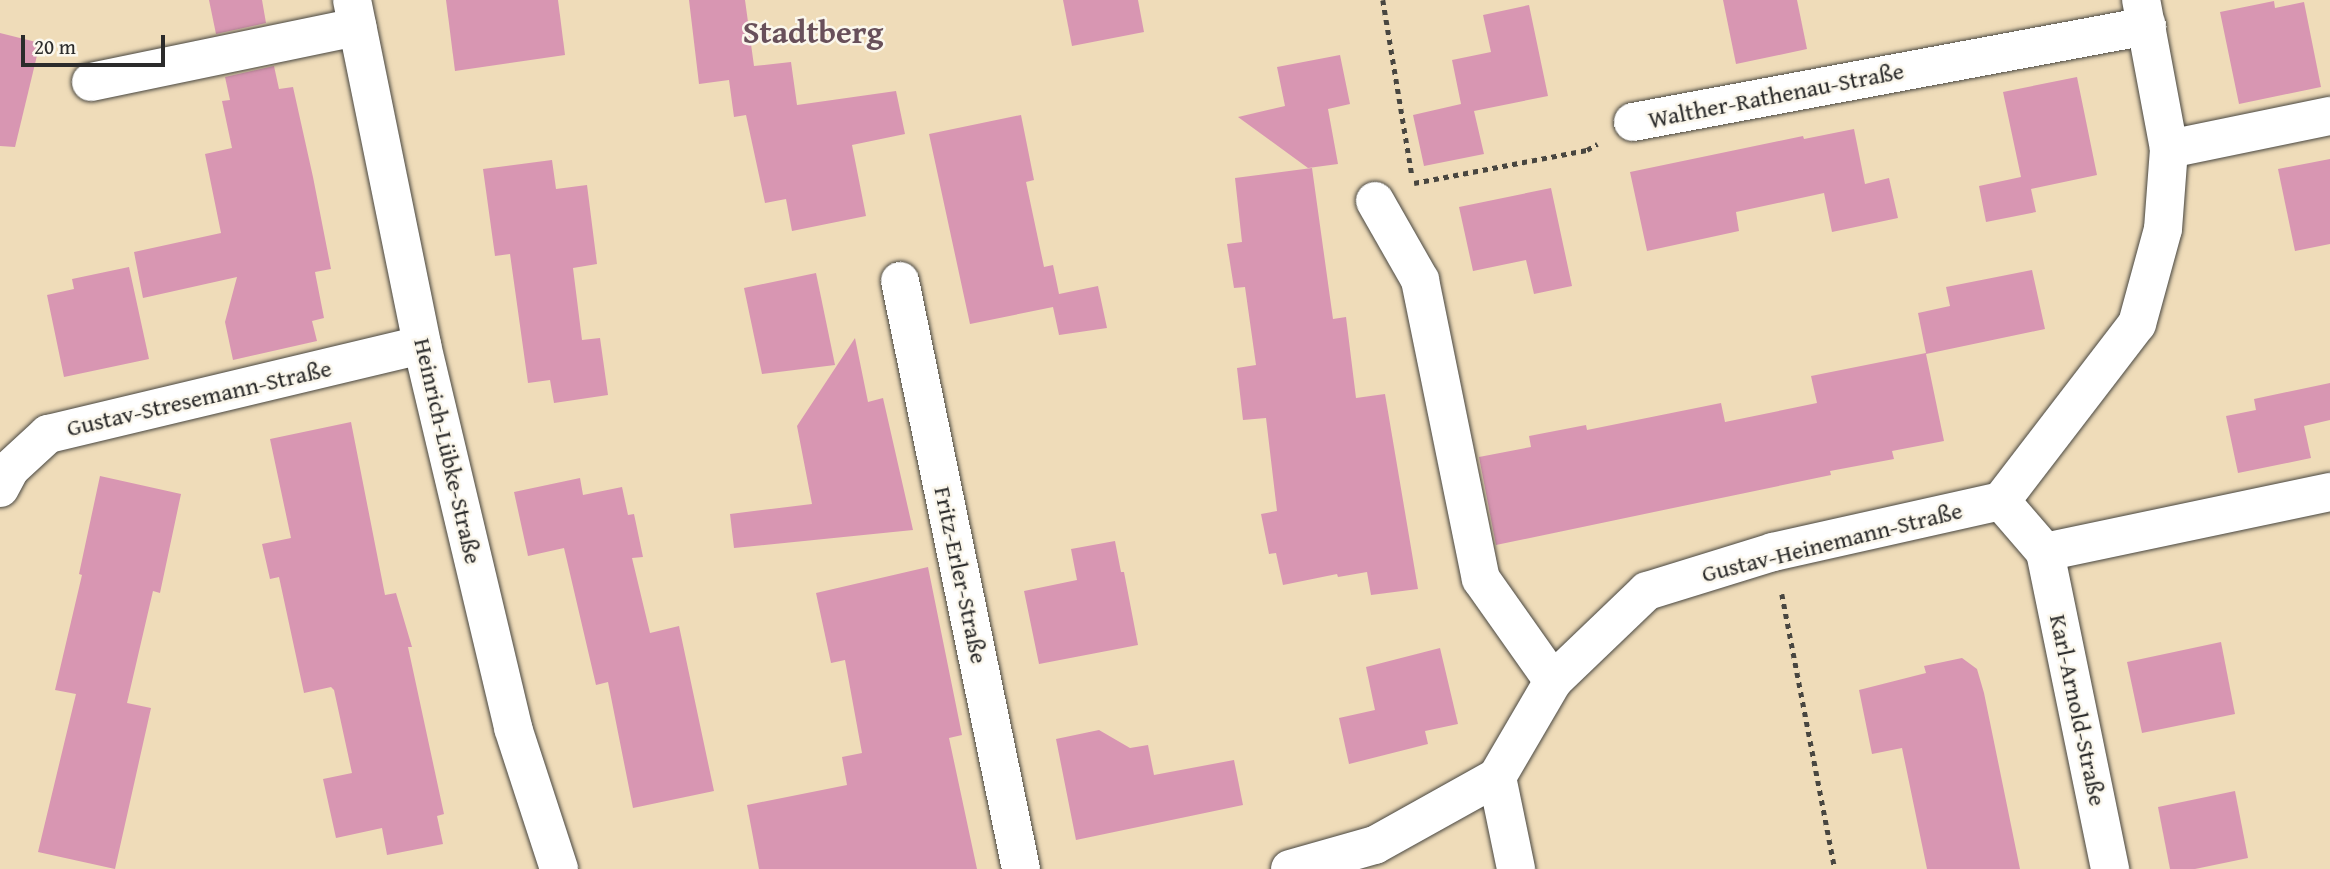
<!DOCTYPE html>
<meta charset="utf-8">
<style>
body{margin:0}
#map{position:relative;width:2330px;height:869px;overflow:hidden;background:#efdcb9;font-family:"Gentium Book Plus",serif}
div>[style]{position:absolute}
.building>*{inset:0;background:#d896b2}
.path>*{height:4.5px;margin-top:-2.25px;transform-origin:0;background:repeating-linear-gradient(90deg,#484640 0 5px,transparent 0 10px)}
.roads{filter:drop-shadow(0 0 2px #484640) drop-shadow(0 0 2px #484640)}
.minor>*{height:38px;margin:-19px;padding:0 19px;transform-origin:19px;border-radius:19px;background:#fff}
span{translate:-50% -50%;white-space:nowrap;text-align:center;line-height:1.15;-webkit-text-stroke:5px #fbf7ec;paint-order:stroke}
.street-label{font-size:24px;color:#2b2b2b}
.district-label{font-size:32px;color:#68505a;font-weight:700}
.scale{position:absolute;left:21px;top:35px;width:144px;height:32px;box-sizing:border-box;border:4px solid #2b2b2b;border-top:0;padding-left:9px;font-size:21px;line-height:24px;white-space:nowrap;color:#2b2b2b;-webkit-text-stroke:5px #fbf7ec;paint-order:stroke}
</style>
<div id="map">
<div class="building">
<div style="clip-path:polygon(209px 0,262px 0,266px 23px,216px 34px)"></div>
<div style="clip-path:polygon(446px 0,558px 0,565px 55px,455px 71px)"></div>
<div style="clip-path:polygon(689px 0,745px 0,754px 66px,791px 62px,797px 105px,896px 91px,905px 134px,852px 145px,866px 216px,792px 231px,786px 199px,765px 203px,746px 115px,734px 117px,729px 80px,699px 84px)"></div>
<div style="clip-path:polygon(1063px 0,1138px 0,1144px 32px,1072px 46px)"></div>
<div style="clip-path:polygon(1723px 0,1797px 0,1807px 49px,1736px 64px)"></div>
<div style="clip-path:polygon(2274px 1px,2275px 8px,2304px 2px,2321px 87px,2239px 104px,2220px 12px)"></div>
<div style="clip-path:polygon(1529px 5px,1548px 96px,1474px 111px,1484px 154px,1424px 166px,1413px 115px,1461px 104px,1452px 60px,1491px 52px,1483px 15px)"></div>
<div style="clip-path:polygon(0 33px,40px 43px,15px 147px,0 146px)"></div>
<div style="clip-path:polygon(1340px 55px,1350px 104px,1328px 109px,1338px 164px,1308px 168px,1238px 117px,1285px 106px,1277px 67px)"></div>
<div style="clip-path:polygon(274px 66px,279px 89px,293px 87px,313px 177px,331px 269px,315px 272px,324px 318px,312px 321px,317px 341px,233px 360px,225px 322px,237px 277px,143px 298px,134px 252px,221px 233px,205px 154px,232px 148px,222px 101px,230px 100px,225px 77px)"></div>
<div style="clip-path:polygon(2077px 77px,2097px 175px,2031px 189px,2036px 212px,1986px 222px,1979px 186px,2021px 177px,2003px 92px)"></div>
<div style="clip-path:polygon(1021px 115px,1034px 180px,1026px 182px,1044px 267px,1053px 265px,1059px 294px,1098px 286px,1107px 328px,1059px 335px,1053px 307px,970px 324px,929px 134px)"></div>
<div style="clip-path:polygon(1854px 129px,1865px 184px,1889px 178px,1898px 218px,1832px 232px,1824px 193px,1736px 212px,1739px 231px,1647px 251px,1630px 172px,1803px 136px,1804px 139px)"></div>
<div style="clip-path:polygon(2330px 159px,2330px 244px,2295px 251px,2278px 169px)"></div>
<div style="clip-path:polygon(552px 160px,556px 189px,587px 185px,597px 264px,573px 268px,582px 340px,600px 338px,608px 395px,554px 403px,550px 380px,528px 383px,510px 254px,495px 256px,483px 169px)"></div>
<div style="clip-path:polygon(1312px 168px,1333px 319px,1346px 317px,1356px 398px,1385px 394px,1418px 589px,1371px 595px,1367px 572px,1338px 577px,1337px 574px,1283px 585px,1276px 553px,1269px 554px,1261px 514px,1277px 511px,1266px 418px,1243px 420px,1237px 368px,1256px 365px,1245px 287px,1234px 288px,1227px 244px,1242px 242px,1235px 178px)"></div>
<div style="clip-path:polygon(1551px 188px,1572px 286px,1534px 294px,1526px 260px,1473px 271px,1459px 207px)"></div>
<div style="clip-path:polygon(129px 267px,149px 359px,64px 377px,47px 295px,74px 289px,72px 279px)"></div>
<div style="clip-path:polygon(2032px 270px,2045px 329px,1926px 354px,1944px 441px,1892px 451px,1894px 459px,1830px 471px,1831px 475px,1496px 545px,1479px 457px,1531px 447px,1529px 436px,1586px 425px,1587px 430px,1721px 403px,1725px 422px,1817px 403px,1811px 376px,1926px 353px,1918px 313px,1950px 306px,1946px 287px)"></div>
<div style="clip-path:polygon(816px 273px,835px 365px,762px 374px,744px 288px)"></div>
<div style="clip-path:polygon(855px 338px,868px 402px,883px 398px,913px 530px,734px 548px,730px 514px,812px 504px,797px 426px)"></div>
<div style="clip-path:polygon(2330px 383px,2330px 420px,2304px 426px,2311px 458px,2238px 473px,2226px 416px,2256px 410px,2254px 399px)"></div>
<div style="clip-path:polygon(351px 422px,385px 595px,396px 593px,412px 647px,408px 647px,444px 814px,437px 816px,443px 844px,387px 855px,382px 828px,336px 838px,323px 779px,352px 773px,334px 690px,331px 687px,304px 693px,279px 577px,270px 579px,262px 544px,291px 538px,270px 439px)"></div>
<div style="clip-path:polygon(100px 476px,181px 494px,160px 593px,153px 591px,127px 703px,151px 708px,115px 869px,38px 852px,76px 694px,55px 690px,82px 575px,79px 574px)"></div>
<div style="clip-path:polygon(580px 478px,583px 495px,622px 487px,628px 515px,634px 514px,643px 557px,632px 558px,650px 633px,679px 626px,714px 791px,633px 808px,608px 682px,596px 685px,564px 548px,528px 556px,514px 492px)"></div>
<div style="clip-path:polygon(1115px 541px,1121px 572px,1124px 572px,1138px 645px,1039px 664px,1024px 591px,1077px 580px,1071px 549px)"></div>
<div style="clip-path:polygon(928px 567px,962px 735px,949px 738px,977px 869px,759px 869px,747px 805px,847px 785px,842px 757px,862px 753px,845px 660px,831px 663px,816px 593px)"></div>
<div style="clip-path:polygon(2221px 642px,2235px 714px,2142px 733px,2127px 662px)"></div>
<div style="clip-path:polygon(1440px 648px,1458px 724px,1425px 731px,1428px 744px,1349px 764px,1339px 718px,1375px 710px,1366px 667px)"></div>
<div style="clip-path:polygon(1962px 658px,1977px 669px,1984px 693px,2020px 869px,1927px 869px,1902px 748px,1872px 754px,1859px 690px,1926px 673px,1924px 666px)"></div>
<div style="clip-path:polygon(1099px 730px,1130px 748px,1148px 745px,1154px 775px,1234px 760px,1243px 805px,1076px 840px,1056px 739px)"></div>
<div style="clip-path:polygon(2235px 791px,2248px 858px,2195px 869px,2170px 869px,2158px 807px)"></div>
</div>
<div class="path">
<div style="left:1383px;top:0;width:177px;rotate:80.6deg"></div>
<div style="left:1414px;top:183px;width:176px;rotate:-10.8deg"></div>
<div style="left:1587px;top:150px;width:12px;rotate:-31deg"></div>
<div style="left:1782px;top:594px;width:280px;rotate:79.1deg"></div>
</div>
<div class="roads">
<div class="minor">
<div style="left:352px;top:0;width:352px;rotate:78.5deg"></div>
<div style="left:422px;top:345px;width:394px;rotate:76.6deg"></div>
<div style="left:513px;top:728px;width:148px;rotate:71.9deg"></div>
<div style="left:91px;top:82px;width:272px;rotate:-11.7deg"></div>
<div style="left:1633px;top:122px;width:523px;rotate:-10.58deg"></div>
<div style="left:2169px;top:149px;width:164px;rotate:-11.6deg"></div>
<div style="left:1375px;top:201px;width:91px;rotate:60.3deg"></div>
<div style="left:1420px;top:280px;width:305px;rotate:78.5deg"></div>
<div style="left:1481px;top:579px;width:125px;rotate:54.8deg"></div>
<div style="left:900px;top:281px;width:600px;rotate:78.37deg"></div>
<div style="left:0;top:488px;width:21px;rotate:-62deg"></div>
<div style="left:10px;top:469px;width:52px;rotate:-42.6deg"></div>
<div style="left:48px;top:434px;width:384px;rotate:-13.4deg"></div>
<div style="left:2001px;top:501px;width:67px;rotate:49.2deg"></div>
<div style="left:2045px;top:552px;width:324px;rotate:78.4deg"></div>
<div style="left:2045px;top:552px;width:291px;rotate:-11.9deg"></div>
<div style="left:1497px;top:777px;width:94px;rotate:78.3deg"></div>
<div style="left:1290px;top:869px;width:88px;rotate:-15.8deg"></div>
<div style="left:1375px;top:845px;width:140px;rotate:-29.1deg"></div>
<div style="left:1497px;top:777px;width:111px;rotate:-59.7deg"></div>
<div style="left:1553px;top:681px;width:130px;rotate:-43.8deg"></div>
<div style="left:1647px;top:591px;width:132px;rotate:-17.2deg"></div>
<div style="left:1773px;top:552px;width:234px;rotate:-12.6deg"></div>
<div style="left:2001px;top:501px;width:223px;rotate:-52.5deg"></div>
<div style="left:2137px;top:324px;width:98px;rotate:-74.7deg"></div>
<div style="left:2163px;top:229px;width:80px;rotate:-85.7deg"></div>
<div style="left:2169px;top:149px;width:152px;rotate:-100.6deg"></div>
</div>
</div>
<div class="street-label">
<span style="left:1776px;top:95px;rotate:-11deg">Walther-Rathenau-Straße</span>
<span style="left:199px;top:398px;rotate:-13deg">Gustav-Stresemann-Straße</span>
<span style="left:448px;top:451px;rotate:77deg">Heinrich-Lübke-Straße</span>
<span style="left:1832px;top:542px;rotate:-14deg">Gustav-Heinemann-Straße</span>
<span style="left:961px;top:575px;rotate:78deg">Fritz-Erler-Straße</span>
<span style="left:2078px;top:710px;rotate:78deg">Karl-Arnold-Straße</span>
</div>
<div class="district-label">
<span style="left:813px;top:32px">Stadtberg</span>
</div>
<div class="scale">20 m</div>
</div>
